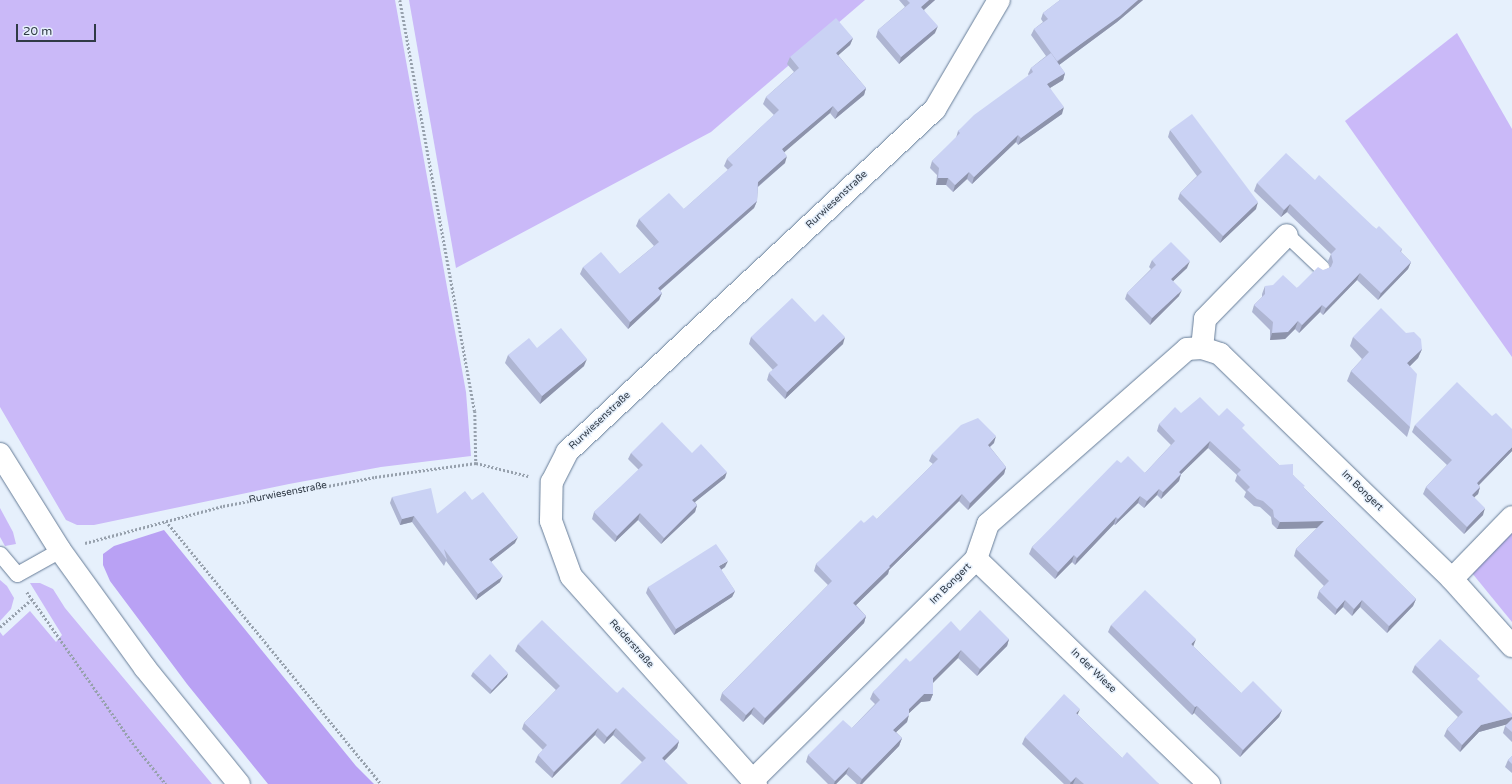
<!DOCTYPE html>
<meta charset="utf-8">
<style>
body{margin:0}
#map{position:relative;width:1512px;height:784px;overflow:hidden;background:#e6f0fc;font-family:"Varela Round",sans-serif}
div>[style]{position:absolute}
.green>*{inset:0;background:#cab9f8}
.forest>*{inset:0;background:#b9a1f4}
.path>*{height:2.5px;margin-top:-1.25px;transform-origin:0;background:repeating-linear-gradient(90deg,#97a1ad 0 2px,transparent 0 4px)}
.roads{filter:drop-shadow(0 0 1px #667c97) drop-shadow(0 0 1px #667c97)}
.service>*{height:15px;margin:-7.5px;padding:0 7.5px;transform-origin:7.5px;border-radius:7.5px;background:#fff}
.minor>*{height:22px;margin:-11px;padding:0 11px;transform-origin:11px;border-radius:11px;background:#fff}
.secondary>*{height:22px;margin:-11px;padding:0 11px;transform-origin:11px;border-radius:11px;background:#fff}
.wall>*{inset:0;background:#aeb5d2}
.shaded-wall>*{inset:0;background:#8d93ab}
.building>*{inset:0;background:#cad2f4}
span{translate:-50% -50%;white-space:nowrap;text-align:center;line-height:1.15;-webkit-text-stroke:3px #e6f0fc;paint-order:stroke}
.street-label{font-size:10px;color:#303a46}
.scale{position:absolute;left:16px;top:24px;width:80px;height:18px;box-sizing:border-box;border:2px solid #303a46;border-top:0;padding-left:5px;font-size:12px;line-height:14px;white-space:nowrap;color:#303a46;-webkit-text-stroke:3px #e6f0fc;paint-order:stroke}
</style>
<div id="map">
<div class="green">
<div style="clip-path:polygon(0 0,395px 0,466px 392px,471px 456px,381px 467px,289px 484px,94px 525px,77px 525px,66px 520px,0 407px)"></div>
<div style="clip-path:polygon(409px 0,865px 0,711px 132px,456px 268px)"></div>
<div style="clip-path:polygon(1457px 33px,1512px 129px,1512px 357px,1345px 121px)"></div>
<div style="clip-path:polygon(0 508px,13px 532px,16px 544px,5px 546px,0 537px)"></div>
<div style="clip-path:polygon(1512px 533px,1512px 622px,1472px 573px)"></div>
<div style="clip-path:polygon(0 580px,7px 586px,14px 598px,11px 609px,0 621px)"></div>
<div style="clip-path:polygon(30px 583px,40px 583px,53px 589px,65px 608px,212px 784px,0 784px,0 632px,3px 636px,30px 611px,56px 642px,62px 635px)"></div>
</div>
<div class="forest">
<div style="clip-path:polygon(164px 530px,356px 766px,374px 784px,268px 784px,187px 684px,110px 581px,103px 565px,103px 554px,114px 546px)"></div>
</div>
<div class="path">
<div style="left:400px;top:0;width:418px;rotate:79.7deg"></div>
<div style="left:475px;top:411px;width:52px;rotate:88.9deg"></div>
<div style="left:166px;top:521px;width:340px;rotate:50.7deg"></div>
<div style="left:85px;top:543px;width:143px;rotate:-15deg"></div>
<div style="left:223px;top:506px;width:155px;rotate:-10.8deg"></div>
<div style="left:375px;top:477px;width:102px;rotate:-7.9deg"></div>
<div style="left:476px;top:463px;width:54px;rotate:14deg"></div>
<div style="left:27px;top:592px;width:188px;rotate:55deg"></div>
<div style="left:135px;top:746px;width:49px;rotate:50.8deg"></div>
<div style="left:0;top:627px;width:41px;rotate:-41.1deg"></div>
</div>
<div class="roads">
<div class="service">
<div style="left:1287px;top:235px;width:48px;rotate:43.3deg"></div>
<div style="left:0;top:554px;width:26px;rotate:50deg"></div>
<div style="left:17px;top:574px;width:49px;rotate:-29.2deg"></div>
</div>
<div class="minor">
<div style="left:1202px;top:348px;width:29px;rotate:-84deg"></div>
<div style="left:1205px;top:319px;width:117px;rotate:-45.7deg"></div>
<div style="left:976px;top:559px;width:324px;rotate:44deg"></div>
<div style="left:1452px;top:579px;width:86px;rotate:-45.9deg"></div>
<div style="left:752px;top:781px;width:315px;rotate:-44.7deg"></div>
<div style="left:976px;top:559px;width:37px;rotate:-71deg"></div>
<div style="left:988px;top:524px;width:265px;rotate:-41.3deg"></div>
<div style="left:1187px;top:349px;width:15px;rotate:-4deg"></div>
<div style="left:1202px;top:348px;width:19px;rotate:18deg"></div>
<div style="left:1220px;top:354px;width:323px;rotate:44.1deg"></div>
<div style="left:1452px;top:579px;width:90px;rotate:48.2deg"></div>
<div style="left:756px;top:784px;width:278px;rotate:-131.7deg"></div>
<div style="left:571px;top:576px;width:59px;rotate:-110deg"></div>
<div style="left:551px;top:521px;width:39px;rotate:-89deg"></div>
<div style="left:552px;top:482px;width:34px;rotate:-63deg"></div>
<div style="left:567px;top:452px;width:503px;rotate:-42.99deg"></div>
<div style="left:935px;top:109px;width:126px;rotate:-59.6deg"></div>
</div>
<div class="secondary">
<div style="left:0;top:454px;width:113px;rotate:58deg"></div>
<div style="left:60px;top:550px;width:145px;rotate:54.2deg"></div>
<div style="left:145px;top:668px;width:149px;rotate:51deg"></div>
</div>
</div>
<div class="wall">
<div style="clip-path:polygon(899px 0,935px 0,924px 10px,935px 33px,899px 64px,876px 37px,878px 30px,905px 7px)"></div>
<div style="clip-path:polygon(1060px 0,1143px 0,1117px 22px,1059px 65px,1065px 73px,1063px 80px,1050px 88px,1062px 114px,1018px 145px,1016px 142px,972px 184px,967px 179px,953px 192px,946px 185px,936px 185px,937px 175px,930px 168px,932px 161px,956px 138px,958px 131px,1029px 76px,1028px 74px,1031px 68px,1046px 56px,1031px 35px,1034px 29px,1043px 22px,1041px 19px,1043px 13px)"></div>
<div style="clip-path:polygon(853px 38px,850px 45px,838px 55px,866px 88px,864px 95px,835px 119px,830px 113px,784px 152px,785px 163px,758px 187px,757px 201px,754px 208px,660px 291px,662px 293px,659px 300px,628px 329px,580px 274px,583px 267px,620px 274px,654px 246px,636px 226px,639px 219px,684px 209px,728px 170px,724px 166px,727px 159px,774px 115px,763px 104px,766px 97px,794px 72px,787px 64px,790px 57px)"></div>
<div style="clip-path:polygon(1170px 130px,1256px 209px,1220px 243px,1178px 199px,1180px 193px,1197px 176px,1168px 137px)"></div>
<div style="clip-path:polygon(1315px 180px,1376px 229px,1402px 249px,1401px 252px,1411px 262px,1408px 269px,1378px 300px,1357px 280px,1323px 315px,1320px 312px,1299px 333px,1295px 329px,1285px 339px,1270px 340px,1270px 330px,1252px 312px,1254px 305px,1262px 297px,1262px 294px,1265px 286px,1297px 288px,1330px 267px,1328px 261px,1331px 254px,1287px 212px,1281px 217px,1254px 191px,1257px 183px)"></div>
<div style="clip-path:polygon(1152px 260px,1187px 268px,1173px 281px,1179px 296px,1150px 325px,1125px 299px,1127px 293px,1151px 269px,1149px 267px)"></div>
<div style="clip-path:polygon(815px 322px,843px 344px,785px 399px,767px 380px,769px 373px,773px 370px,749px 344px,751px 337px)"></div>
<div style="clip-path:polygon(1353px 337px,1422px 349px,1418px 358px,1410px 366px,1410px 427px,1407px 437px,1347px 381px,1351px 371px,1362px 359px,1350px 346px)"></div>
<div style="clip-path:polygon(537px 348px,584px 366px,540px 404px,505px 363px,508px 355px)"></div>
<div style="clip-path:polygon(1181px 413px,1219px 416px,1243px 430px,1279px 465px,1293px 475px,1304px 488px,1416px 599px,1413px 606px,1387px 633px,1360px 607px,1352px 616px,1343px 607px,1335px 615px,1317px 598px,1319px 591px,1324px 586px,1294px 556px,1296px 549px,1317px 528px,1277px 529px,1272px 524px,1271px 517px,1260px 507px,1254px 506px,1244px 497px,1246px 492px,1235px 481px,1237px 475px,1208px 448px,1181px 474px,1179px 481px,1161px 499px,1157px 495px,1144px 508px,1138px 503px,1115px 525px,1114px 524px,1075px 565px,1072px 562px,1055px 579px,1029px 554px,1032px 547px,1121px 463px,1145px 473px,1171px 445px,1157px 431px,1159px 424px)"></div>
<div style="clip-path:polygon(1415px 425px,1512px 451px,1479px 485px,1480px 487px,1478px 494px,1474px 497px,1483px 515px,1464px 534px,1423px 494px,1426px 487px,1447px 465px,1412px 432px)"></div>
<div style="clip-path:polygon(994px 443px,990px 447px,1006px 467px,1004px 474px,968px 510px,959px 501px,889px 570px,888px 574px,856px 605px,866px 616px,864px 623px,763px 725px,751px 714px,743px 722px,720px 700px,722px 693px,828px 585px,814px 571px,816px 564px,864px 523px,877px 519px,933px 464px,929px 461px,932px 454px)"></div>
<div style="clip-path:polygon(631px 453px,692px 453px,725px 478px,695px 502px,697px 505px,695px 512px,661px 544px,638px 520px,615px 542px,592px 519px,594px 512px,639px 470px,628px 459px)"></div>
<div style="clip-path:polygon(392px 497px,437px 514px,472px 500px,515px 543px,491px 562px,500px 582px,476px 600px,446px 561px,444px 566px,412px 522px,400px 525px,390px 503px)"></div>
<div style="clip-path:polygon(725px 567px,721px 570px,735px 591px,732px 597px,674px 635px,646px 593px,648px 587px)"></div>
<div style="clip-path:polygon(1111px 625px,1193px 646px,1241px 693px,1282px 710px,1279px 717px,1240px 757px,1194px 713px,1192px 715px,1108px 632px)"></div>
<div style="clip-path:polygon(960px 631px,1009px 639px,1007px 646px,977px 676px,958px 658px,933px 682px,933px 694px,930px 701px,921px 702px,909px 713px,907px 722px,896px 732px,902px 738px,899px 746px,862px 784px,857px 784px,846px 774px,836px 784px,828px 784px,806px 762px,808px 755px,852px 728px,875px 704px,870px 699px,873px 692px,910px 662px)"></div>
<div style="clip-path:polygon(518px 644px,617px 693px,679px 741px,677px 748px,664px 761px,642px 762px,613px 735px,604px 744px,595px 735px,552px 778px,535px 762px,538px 755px,543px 750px,522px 729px,524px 723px,556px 690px,515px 651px)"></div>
<div style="clip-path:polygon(1415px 665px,1478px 681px,1512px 717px,1512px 742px,1503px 733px,1505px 726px,1507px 724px,1479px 732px,1460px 752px,1444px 736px,1447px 729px,1458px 717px,1412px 672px)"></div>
<div style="clip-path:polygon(473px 672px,507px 677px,490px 694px,471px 676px)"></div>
<div style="clip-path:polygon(1078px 715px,1122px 758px,1159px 784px,1064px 784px,1022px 744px,1025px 737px)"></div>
<div style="clip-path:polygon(1512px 756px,1512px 773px,1505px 767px,1508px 760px)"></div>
</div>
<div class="shaded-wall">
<div style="clip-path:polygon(929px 0,935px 0,919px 14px,921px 7px)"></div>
<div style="clip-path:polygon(1138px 0,1143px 0,1117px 22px,1055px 68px,1057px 62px)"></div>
<div style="clip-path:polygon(938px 26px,935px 33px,899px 64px,901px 57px)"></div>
<div style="clip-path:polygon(853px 38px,850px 45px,833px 60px,836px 53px)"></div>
<div style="clip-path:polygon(1065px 73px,1063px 80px,1045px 91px,1047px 84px)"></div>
<div style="clip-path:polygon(866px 88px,864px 95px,835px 119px,838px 112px)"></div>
<div style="clip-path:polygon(833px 106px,830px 113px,780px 156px,782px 149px)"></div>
<div style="clip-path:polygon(1064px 107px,1062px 114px,1018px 145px,1021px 138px)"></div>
<div style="clip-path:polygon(1018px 135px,1016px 142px,972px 184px,974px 177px)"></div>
<div style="clip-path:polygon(787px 156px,785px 163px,755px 189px,758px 182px)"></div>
<div style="clip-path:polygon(969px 172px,967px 179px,953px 192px,955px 185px)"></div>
<div style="clip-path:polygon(938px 178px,948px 178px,946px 185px,936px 185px)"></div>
<div style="clip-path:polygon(757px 201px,754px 208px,655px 295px,658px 288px)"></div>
<div style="clip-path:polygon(1258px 202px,1256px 209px,1220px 243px,1223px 236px)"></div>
<div style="clip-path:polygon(1290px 204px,1287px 212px,1281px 217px,1284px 210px)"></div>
<div style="clip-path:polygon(1190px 261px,1187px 268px,1169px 285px,1171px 279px)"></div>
<div style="clip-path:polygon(1411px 262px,1408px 269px,1378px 300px,1381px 293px)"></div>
<div style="clip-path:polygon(1360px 273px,1357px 280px,1323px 315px,1326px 308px)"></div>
<div style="clip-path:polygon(1182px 290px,1179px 296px,1150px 325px,1152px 318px)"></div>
<div style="clip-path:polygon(662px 293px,659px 300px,628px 329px,630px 322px)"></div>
<div style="clip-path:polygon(1322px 305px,1320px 312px,1299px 333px,1302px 325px)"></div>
<div style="clip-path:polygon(1298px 321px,1295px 329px,1285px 339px,1270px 340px,1272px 333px)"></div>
<div style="clip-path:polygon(845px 337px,843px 344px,785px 399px,787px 392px)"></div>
<div style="clip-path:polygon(1422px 349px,1418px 358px,1403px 373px,1407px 363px)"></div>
<div style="clip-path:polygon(587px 359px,584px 366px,540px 404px,542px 396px)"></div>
<div style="clip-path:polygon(996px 436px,994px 443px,985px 451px,988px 445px)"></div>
<div style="clip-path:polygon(1210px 441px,1208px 448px,1176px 479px,1179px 472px)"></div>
<div style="clip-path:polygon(1512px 447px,1512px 451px,1474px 490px,1477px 483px)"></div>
<div style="clip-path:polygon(1006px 467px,1004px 474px,968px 510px,970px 503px)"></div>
<div style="clip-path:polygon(727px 472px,725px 478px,690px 506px,692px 500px)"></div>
<div style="clip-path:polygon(1181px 474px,1179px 481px,1161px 499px,1163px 492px)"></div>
<div style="clip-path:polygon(1480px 487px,1478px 494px,1469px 502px,1472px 495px)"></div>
<div style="clip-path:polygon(1159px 489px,1157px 495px,1144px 508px,1147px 501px)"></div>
<div style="clip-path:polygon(962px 494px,959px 501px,889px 570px,888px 574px,851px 610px,853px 603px,889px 566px)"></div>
<div style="clip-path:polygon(1140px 496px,1138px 503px,1115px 525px,1118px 519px)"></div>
<div style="clip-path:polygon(697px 505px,695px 512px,661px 544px,664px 538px)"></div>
<div style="clip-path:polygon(1485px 508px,1483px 515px,1464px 534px,1467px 527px)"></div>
<div style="clip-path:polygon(640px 513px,638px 520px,615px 542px,617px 536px)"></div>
<div style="clip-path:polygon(414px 516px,412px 522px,400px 525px,402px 519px)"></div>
<div style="clip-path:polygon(1116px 517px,1114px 524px,1075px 565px,1077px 558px)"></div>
<div style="clip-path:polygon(1324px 521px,1321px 528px,1277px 529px,1280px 522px)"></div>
<div style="clip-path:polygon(518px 537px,515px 543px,487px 565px,489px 559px)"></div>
<div style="clip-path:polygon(1074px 555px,1072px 562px,1055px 579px,1058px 572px)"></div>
<div style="clip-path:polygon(728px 561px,725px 567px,716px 573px,719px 566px)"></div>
<div style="clip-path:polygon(503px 576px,500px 582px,476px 600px,478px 594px)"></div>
<div style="clip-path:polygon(735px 591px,732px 597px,674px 635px,676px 629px)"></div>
<div style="clip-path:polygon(1416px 599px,1413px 606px,1387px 633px,1389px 626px)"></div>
<div style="clip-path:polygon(1345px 600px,1343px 607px,1335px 615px,1337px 609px)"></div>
<div style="clip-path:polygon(1362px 600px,1360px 607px,1352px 616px,1354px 609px)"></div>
<div style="clip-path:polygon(866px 616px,864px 623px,763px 725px,765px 718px)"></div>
<div style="clip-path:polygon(1009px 639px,1007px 646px,977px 676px,980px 669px)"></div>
<div style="clip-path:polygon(1196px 639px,1193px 647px,1191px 644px)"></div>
<div style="clip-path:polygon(961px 650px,958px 658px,931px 685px,933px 678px)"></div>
<div style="clip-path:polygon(508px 673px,507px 677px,490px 694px,492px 690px)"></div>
<div style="clip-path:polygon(924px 694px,933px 694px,930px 701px,921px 702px,906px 716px,909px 709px)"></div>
<div style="clip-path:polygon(1197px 706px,1194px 713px,1192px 715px,1195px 707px)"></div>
<div style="clip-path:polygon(754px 707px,751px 714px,743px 722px,746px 715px)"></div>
<div style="clip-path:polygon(1080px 709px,1077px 716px,1076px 713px)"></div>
<div style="clip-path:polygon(1282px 710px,1279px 717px,1240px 757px,1243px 750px)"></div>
<div style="clip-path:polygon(909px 715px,907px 722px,891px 737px,893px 730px)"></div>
<div style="clip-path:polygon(1512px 717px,1512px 723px,1479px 732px,1460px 752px,1462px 745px,1481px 725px)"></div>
<div style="clip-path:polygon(598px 728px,595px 735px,552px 778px,554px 772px)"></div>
<div style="clip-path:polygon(616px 728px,613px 735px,604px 744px,607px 737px)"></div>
<div style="clip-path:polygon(902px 738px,899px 746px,862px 784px,860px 784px,862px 779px)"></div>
<div style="clip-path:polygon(679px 741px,677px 748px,660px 765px,662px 758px)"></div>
<div style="clip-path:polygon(849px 767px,846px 774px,836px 784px,834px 784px,835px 781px)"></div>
<div style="clip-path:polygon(1076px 777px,1073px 784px,1070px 784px,1071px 782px)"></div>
</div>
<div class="building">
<div style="clip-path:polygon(907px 0,929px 0,921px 7px,938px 26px,901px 57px,878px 30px,910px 3px)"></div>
<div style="clip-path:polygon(1060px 0,1138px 0,1120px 16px,1057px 61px,1034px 29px,1048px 19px,1043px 13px)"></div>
<div style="clip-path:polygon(836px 18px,853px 38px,836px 53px,866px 88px,838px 112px,833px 106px,782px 149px,787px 156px,758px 182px,757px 201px,658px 288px,662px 293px,630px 322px,583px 267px,601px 252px,620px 274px,659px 242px,639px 219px,669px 193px,684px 209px,733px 165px,727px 159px,779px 110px,766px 97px,799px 68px,790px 57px)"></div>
<div style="clip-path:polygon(1051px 53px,1065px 73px,1047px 84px,1064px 107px,1021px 138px,1018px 135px,974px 177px,969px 172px,955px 185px,948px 178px,938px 178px,939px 168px,932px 161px,960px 133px,958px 131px,974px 115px,1033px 72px,1031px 68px)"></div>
<div style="clip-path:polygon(1192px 114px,1258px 202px,1223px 236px,1180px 193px,1202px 172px,1170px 130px)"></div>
<div style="clip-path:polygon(1286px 153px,1315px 180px,1319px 175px,1376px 229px,1379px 226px,1402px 249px,1400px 251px,1411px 262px,1381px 293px,1360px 273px,1326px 308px,1322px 305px,1302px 325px,1298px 321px,1288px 332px,1272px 333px,1273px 322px,1254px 305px,1265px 294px,1265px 286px,1273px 285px,1283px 275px,1297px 288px,1318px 267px,1323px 270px,1331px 267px,1333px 262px,1331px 254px,1336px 249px,1290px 204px,1284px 210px,1257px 183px)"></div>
<div style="clip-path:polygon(1171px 242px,1190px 261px,1171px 279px,1182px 290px,1152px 318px,1127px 293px,1156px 265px,1152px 260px)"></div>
<div style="clip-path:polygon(792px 298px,815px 322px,823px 314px,845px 337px,787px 392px,769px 373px,778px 365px,751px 337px)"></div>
<div style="clip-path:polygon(1381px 308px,1406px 333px,1414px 332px,1421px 339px,1422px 349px,1407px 363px,1417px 374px,1410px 427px,1351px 371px,1369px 352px,1353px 337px)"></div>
<div style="clip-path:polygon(561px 328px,587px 359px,542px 396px,508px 355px,529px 338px,537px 348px)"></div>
<div style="clip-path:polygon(1457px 382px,1492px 416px,1496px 413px,1512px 429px,1512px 447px,1477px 483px,1480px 487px,1472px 495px,1485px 508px,1467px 527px,1426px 487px,1452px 460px,1415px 425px)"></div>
<div style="clip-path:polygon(1200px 397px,1219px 416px,1227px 408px,1245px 425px,1242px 428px,1279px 465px,1293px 464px,1293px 475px,1305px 486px,1303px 487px,1416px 599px,1389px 626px,1362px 600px,1354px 609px,1345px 600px,1337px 609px,1319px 591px,1329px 581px,1296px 549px,1324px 521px,1280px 522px,1274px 517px,1273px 510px,1263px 501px,1257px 499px,1247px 490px,1250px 487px,1237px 474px,1241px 470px,1210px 441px,1179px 472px,1181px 474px,1163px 492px,1159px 489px,1147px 501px,1140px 496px,1118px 519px,1116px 517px,1077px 558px,1074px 555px,1058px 572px,1032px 547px,1117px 460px,1121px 463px,1128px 456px,1145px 473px,1175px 441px,1159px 424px,1175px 407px,1181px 413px)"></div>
<div style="clip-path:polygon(978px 418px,996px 436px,988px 445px,1006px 467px,970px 503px,962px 494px,889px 566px,890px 567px,853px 603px,866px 616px,765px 718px,754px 707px,746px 715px,722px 693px,832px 581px,816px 564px,861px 520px,864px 523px,873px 515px,877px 519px,938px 459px,932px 454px,961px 425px)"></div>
<div style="clip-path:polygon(662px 422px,692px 453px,701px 444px,727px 472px,692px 500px,697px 505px,664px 538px,640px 513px,617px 536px,594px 512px,643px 465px,631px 453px)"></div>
<div style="clip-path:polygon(431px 488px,437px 514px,465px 491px,472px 500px,483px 492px,518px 537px,489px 559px,503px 576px,478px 594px,444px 549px,447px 560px,414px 516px,402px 519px,392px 497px)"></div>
<div style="clip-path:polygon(716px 544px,728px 561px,719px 566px,735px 591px,676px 629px,648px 587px)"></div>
<div style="clip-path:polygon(1145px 590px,1196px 639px,1191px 644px,1241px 693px,1253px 681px,1282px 710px,1243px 750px,1197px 706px,1195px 707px,1111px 625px)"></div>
<div style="clip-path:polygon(980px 610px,1009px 639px,980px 669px,961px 650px,933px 678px,933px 694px,924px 694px,909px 709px,909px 715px,893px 730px,902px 738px,862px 779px,849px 767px,835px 781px,808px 755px,843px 720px,852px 728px,880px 700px,873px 692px,906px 658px,910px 662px,951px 621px,960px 631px)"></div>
<div style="clip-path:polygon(542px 620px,617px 693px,623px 687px,679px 741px,662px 758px,688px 784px,620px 784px,646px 758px,616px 728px,607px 737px,598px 728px,554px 772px,538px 755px,547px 745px,524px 723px,560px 686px,518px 644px)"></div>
<div style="clip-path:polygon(1440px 639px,1480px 676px,1477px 679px,1512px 714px,1512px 717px,1481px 725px,1462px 745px,1447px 729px,1463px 712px,1415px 665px)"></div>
<div style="clip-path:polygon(490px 654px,508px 673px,492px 690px,473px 672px)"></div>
<div style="clip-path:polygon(1064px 694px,1080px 709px,1076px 713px,1122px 758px,1127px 752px,1159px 784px,1084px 784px,1076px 777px,1071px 782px,1025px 737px)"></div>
<div style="clip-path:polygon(1512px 719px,1512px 732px,1505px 726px)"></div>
<div style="clip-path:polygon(1512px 756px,1512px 764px,1508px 760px)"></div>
</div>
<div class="street-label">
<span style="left:837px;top:200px;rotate:-43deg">Rurwiesenstraße</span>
<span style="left:600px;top:421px;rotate:-43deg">Rurwiesenstraße</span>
<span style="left:1362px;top:491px;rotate:44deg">Im Bongert</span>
<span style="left:288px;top:493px;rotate:-11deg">Rurwiesenstraße</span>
<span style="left:951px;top:584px;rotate:-45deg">Im Bongert</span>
<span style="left:631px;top:644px;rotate:48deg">Reiderstraße</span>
<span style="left:1093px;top:671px;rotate:44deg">In der Wiese</span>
</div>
<div class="scale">20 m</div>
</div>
